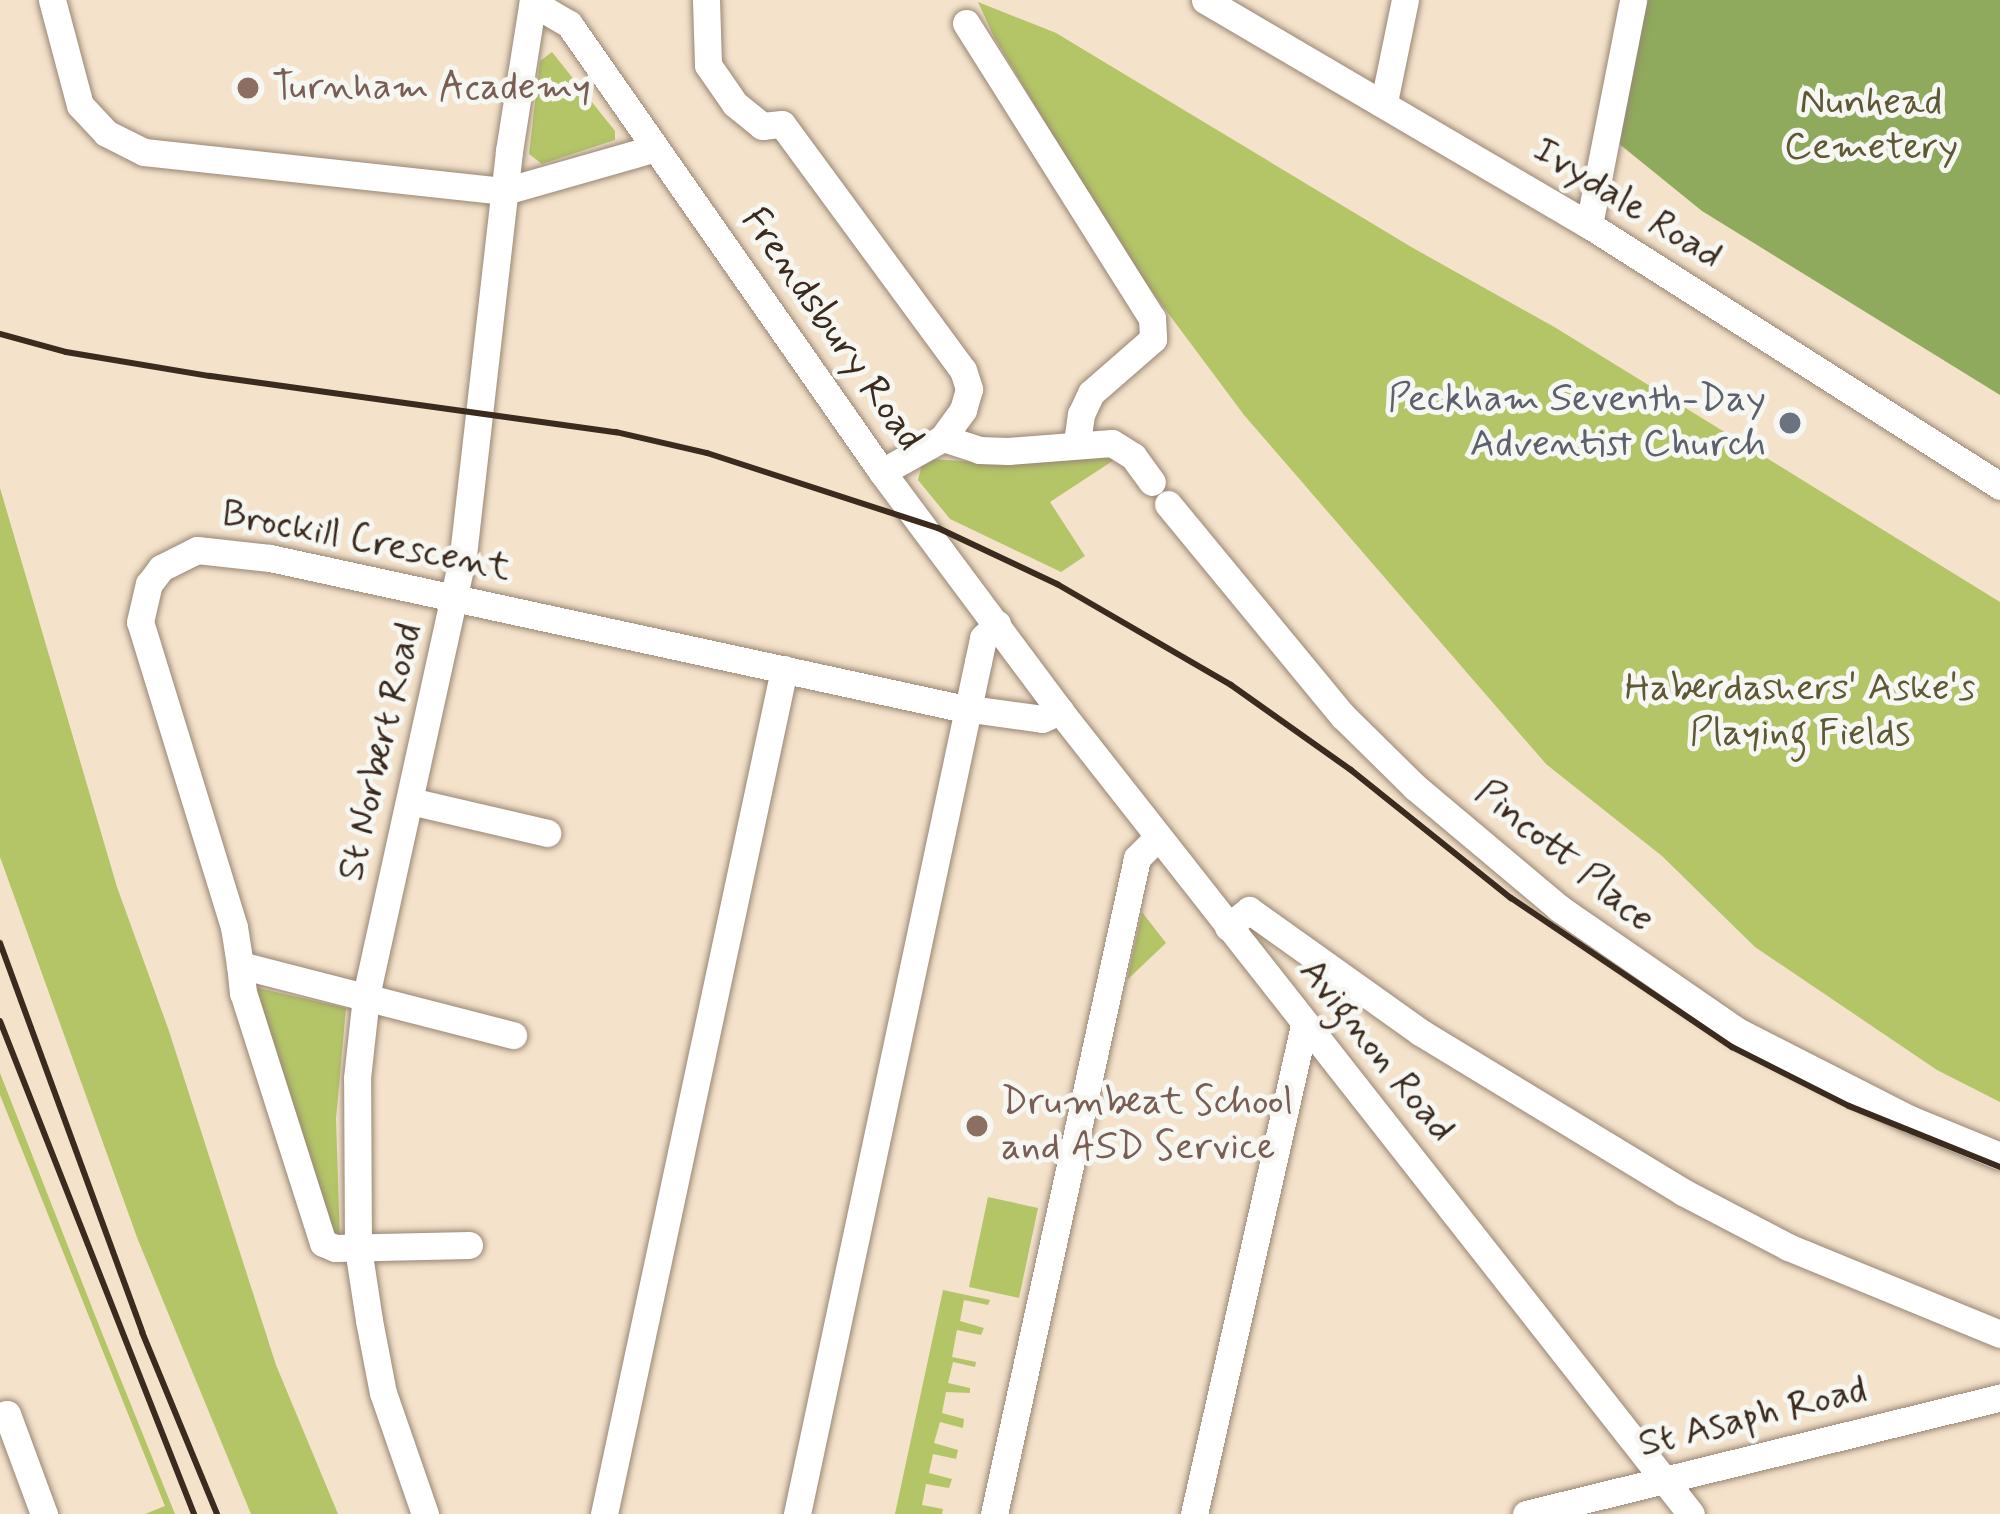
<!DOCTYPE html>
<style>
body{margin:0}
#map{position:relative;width:2000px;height:1514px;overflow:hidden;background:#f4e2cb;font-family:Mynerve,sans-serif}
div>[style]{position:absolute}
.green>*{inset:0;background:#b4c568}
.forest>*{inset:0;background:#8faa5c}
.roads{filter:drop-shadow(0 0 3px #988674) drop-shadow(0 0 3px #988674)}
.minor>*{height:27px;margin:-13.5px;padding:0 13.5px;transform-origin:13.5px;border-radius:13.5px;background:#fff}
.rail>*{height:6px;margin:-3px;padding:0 3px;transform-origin:3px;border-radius:3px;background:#3b2a1e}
.dots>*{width:33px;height:33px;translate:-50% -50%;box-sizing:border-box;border:6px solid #f6f6f2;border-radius:50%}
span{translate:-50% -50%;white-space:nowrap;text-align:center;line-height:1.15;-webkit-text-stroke:10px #f6f6f2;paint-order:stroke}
.education-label{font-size:39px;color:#785e54}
.left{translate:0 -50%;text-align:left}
.park-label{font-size:39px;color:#5f5834}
.street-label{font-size:39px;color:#3b2a1e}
.worship-label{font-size:39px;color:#5b616d}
.right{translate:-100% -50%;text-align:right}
</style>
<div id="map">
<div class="green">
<div style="clip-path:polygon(978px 2px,1056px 33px,1413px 248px,1556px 328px,2000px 602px,2000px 1102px,1937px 1070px,1755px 947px,1662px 856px,1546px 764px,1244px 415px,1124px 254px,994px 37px)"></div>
<div style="clip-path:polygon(552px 52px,615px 131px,615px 140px,542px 164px,529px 154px,540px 61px)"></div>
<div style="clip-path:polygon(1097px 455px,1114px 460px,1050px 502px,1085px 556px,1061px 572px,950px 519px,918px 480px,922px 464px,932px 459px,991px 463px)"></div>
<div style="clip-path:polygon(0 488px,117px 887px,169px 1031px,276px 1365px,338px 1514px,251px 1514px,138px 1240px,0 857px)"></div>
<div style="clip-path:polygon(1142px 912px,1166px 943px,1127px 980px)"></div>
<div style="clip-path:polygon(258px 988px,346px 1008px,336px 1119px,340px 1242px,334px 1241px,255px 992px)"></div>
<div style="clip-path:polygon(0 1073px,102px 1333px,175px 1514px,145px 1514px,165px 1506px,0 1095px)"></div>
<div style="clip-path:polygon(988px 1197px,1038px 1208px,1019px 1298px,969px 1287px)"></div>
<div style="clip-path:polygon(943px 1290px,990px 1300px,988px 1305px,964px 1300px,960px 1321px,984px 1328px,981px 1335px,957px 1330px,952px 1357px,976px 1362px,975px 1367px,953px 1362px,948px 1383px,970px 1388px,970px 1393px,946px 1392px,942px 1413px,964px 1419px,963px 1428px,940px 1422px,934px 1443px,958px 1450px,956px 1459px,933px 1454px,929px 1473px,952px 1479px,949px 1488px,926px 1484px,922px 1505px,943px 1509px,942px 1514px,895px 1514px)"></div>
</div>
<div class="forest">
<div style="clip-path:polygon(1637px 0,2000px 0,2000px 395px,1702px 211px,1607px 134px)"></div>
</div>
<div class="roads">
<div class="minor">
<div style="left:52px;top:0;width:109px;rotate:75.1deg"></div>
<div style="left:80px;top:105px;width:38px;rotate:47deg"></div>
<div style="left:106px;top:133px;width:42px;rotate:26.6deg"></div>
<div style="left:144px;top:152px;width:363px;rotate:6.2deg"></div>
<div style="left:505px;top:191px;width:153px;rotate:-15.9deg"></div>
<div style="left:706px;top:0;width:65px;rotate:88.2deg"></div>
<div style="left:708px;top:65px;width:47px;rotate:55.3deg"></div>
<div style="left:735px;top:104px;width:35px;rotate:39deg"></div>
<div style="left:762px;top:126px;width:20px;rotate:-6deg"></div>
<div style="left:782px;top:124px;width:305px;rotate:53.7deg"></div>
<div style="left:963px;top:370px;width:20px;rotate:72deg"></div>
<div style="left:969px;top:389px;width:22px;rotate:106deg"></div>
<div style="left:963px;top:410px;width:34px;rotate:126deg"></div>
<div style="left:943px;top:438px;width:70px;rotate:150.9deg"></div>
<div style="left:1205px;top:0;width:445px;rotate:30.4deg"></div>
<div style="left:1589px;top:225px;width:487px;rotate:32.4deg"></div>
<div style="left:533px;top:3px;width:42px;rotate:30.3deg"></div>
<div style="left:569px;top:24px;width:547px;rotate:55.06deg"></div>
<div style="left:882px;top:472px;width:298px;rotate:53.3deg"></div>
<div style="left:1060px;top:711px;width:1021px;rotate:51.84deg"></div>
<div style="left:966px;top:23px;width:349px;rotate:57.8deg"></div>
<div style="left:1152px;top:318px;width:21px;rotate:87deg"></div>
<div style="left:1153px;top:339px;width:82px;rotate:138.9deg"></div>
<div style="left:1091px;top:393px;width:23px;rotate:115deg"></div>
<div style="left:1081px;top:414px;width:29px;rotate:98deg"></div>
<div style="left:1384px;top:102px;width:104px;rotate:-78.4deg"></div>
<div style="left:1589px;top:225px;width:229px;rotate:-78.9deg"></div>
<div style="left:943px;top:438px;width:38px;rotate:18deg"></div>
<div style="left:979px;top:450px;width:29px;rotate:2deg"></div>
<div style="left:1008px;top:451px;width:104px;rotate:-4.4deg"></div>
<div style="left:1112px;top:443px;width:25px;rotate:32deg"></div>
<div style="left:1133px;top:456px;width:32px;rotate:54deg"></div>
<div style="left:1168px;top:504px;width:275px;rotate:50.5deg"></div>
<div style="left:1343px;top:716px;width:101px;rotate:44.6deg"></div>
<div style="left:1415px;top:787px;width:188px;rotate:40deg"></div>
<div style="left:1559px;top:908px;width:216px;rotate:34.6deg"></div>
<div style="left:1737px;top:1031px;width:194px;rotate:27deg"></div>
<div style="left:1910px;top:1119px;width:97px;rotate:22.3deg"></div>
<div style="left:410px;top:801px;width:141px;rotate:13.1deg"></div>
<div style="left:1228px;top:927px;width:27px;rotate:-39deg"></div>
<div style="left:1249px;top:910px;width:210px;rotate:35.5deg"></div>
<div style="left:1420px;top:1032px;width:308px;rotate:31.3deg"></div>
<div style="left:1683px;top:1192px;width:119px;rotate:27.6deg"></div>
<div style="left:1788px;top:1247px;width:229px;rotate:22.3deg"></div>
<div style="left:240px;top:965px;width:38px;rotate:-99deg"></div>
<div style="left:234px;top:927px;width:319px;rotate:-107.1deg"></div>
<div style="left:140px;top:622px;width:39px;rotate:-77deg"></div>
<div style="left:149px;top:584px;width:20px;rotate:-53deg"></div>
<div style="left:161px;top:568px;width:40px;rotate:-26.6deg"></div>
<div style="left:197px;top:550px;width:73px;rotate:6.3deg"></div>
<div style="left:270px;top:558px;width:702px;rotate:12.25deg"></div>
<div style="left:956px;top:707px;width:87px;rotate:7.9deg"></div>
<div style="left:1042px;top:719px;width:20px;rotate:-24deg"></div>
<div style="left:469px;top:1245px;width:134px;rotate:178.7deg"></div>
<div style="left:335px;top:1248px;width:13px;rotate:-157deg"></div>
<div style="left:323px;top:1243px;width:262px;rotate:-107.7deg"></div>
<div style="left:243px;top:993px;width:28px;rotate:-96deg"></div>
<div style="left:240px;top:965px;width:282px;rotate:14.4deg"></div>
<div style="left:0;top:1416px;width:7px;rotate:-16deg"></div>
<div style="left:7px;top:1414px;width:107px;rotate:69.7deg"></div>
<div style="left:425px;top:1514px;width:128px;rotate:-109.1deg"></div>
<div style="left:383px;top:1393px;width:74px;rotate:-100.9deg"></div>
<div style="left:369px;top:1320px;width:73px;rotate:-98.7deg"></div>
<div style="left:358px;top:1248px;width:170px;rotate:-90.3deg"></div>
<div style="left:357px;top:1078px;width:82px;rotate:-83.7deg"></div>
<div style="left:366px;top:996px;width:452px;rotate:-77.6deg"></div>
<div style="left:463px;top:555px;width:407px;rotate:-83.5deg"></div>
<div style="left:509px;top:151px;width:153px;rotate:-81deg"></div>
<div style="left:604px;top:1514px;width:864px;rotate:-77.97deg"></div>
<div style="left:797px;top:1514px;width:871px;rotate:-78.01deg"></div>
<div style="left:978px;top:662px;width:25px;rotate:-78deg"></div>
<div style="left:983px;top:638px;width:20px;rotate:-45deg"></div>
<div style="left:994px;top:1514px;width:671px;rotate:-77.7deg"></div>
<div style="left:1137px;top:858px;width:28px;rotate:-45deg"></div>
<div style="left:1194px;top:1514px;width:501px;rotate:-77.32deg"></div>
<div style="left:1526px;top:1514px;width:488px;rotate:-13.8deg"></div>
</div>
</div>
<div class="rail">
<div style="left:0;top:334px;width:68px;rotate:15.3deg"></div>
<div style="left:66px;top:352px;width:146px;rotate:9.5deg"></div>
<div style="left:210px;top:376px;width:410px;rotate:7.9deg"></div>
<div style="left:616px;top:432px;width:93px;rotate:13deg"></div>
<div style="left:707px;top:453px;width:243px;rotate:18deg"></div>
<div style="left:938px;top:528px;width:132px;rotate:25.2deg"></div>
<div style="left:1057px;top:584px;width:201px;rotate:30.1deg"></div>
<div style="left:1231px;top:685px;width:147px;rotate:35.3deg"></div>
<div style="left:1351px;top:770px;width:205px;rotate:38.7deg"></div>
<div style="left:1511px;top:898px;width:267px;rotate:34deg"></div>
<div style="left:1732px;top:1047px;width:131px;rotate:26.8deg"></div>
<div style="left:1849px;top:1106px;width:163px;rotate:22deg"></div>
<div style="left:0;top:943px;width:414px;rotate:69.9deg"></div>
<div style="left:142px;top:1332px;width:197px;rotate:67.6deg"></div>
<div style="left:0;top:1021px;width:530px;rotate:68.52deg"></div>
</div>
<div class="dots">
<div style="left:248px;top:88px;background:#8d6e63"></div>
<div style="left:1790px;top:423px;background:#6b7280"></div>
<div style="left:977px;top:1126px;background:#8d6e63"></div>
</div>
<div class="education-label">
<span class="left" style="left:272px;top:88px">Turnham Academy</span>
<span class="left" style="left:1001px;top:1126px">Drumbeat School<br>and ASD Service</span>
</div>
<div class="park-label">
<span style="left:1871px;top:126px">Nunhead<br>Cemetery</span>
<span style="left:1800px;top:712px">Haberdashers' Aske's<br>Playing Fields</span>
</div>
<div class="street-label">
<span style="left:1627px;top:204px;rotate:32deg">Ivydale Road</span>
<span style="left:831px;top:330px;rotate:55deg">Frendsbury Road</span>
<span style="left:366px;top:542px;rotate:11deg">Brockill Crescent</span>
<span style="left:381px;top:752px;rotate:-77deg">St Norbert Road</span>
<span style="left:1564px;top:857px;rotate:39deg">Pincott Place</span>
<span style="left:1376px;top:1051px;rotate:51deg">Avignon Road</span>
<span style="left:1753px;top:1418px;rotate:-14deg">St Asaph Road</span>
</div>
<div class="worship-label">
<span class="right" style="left:1766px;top:423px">Peckham Seventh-Day<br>Adventist Church</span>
</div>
</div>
